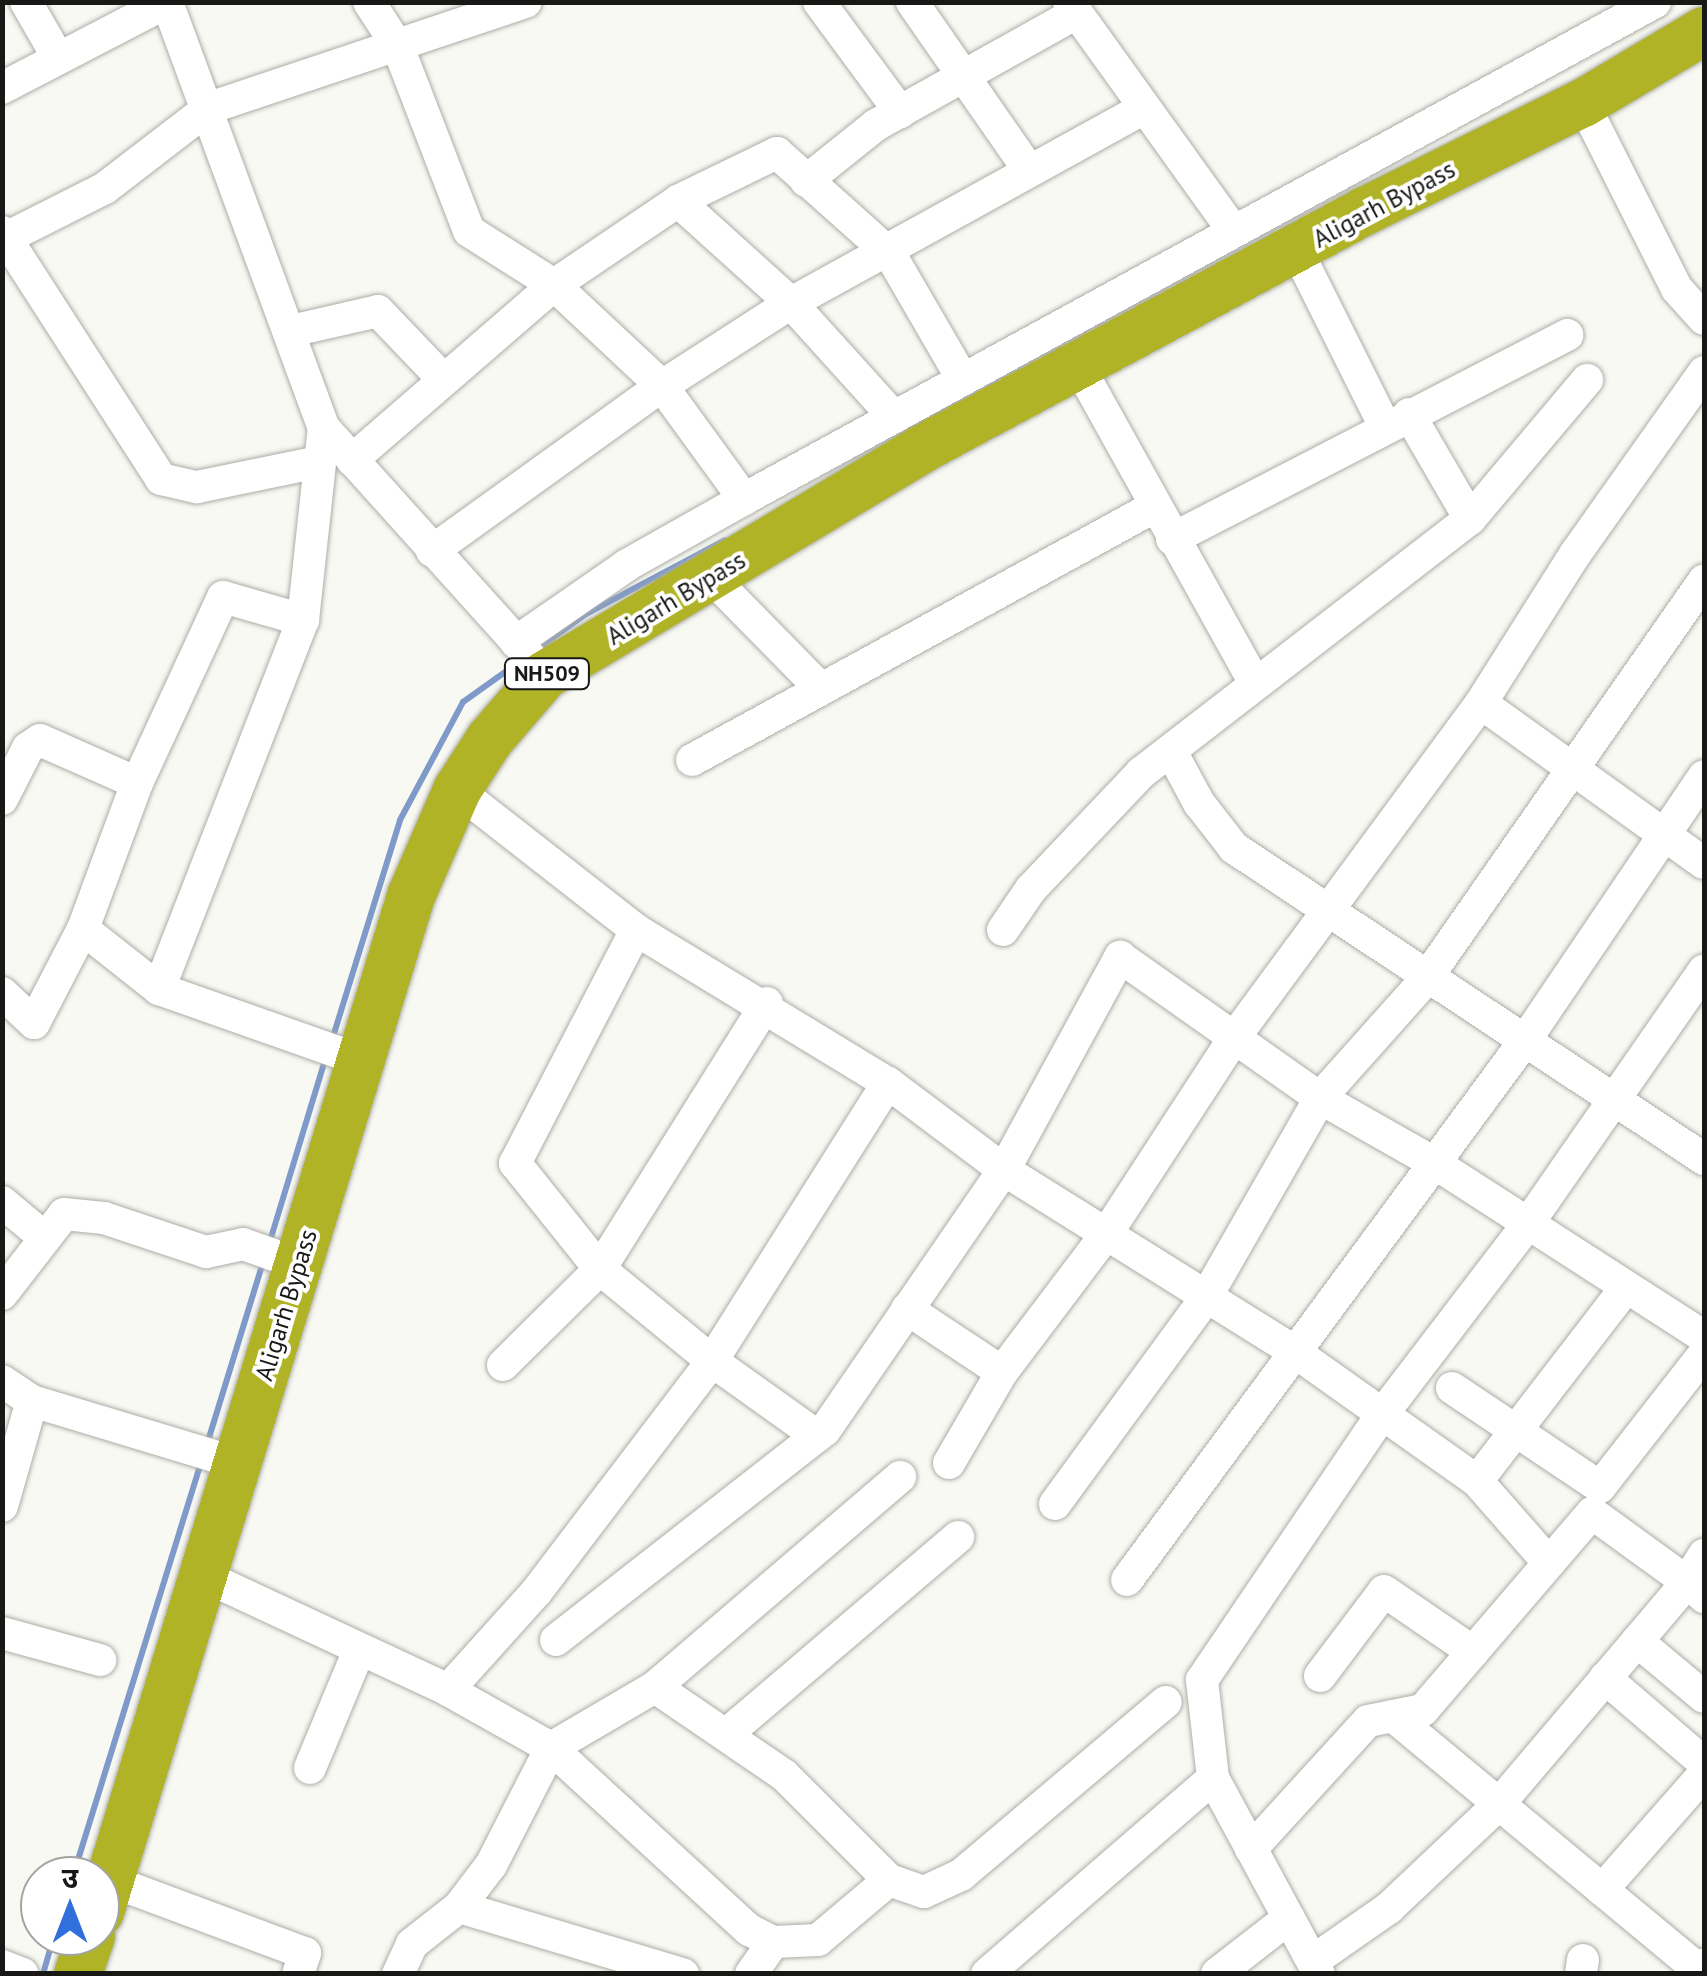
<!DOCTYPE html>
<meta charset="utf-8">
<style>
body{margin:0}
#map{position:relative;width:1707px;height:1976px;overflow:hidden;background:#f9f9f3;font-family:"PT Sans","Noto Sans Devanagari",sans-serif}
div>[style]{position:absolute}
.stream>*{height:6px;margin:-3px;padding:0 3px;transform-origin:3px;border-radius:3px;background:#7f9ac9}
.roads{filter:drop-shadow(0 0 2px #acada7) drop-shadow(0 0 2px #acada7)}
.minor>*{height:32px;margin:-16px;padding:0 16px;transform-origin:16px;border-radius:16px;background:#fff}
.highway>*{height:48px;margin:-24px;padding:0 24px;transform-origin:24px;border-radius:24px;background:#b0b325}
span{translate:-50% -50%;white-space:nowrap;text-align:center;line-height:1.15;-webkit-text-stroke:8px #fff;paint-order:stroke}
.shield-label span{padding:2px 8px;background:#fff;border:2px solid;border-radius:8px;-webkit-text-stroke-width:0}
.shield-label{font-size:22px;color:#181916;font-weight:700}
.street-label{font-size:25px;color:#181916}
.frame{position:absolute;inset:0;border:5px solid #181916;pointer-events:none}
.north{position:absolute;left:20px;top:1856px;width:100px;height:100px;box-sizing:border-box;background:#fff;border:2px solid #a3a3a2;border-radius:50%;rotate:0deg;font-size:28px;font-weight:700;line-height:40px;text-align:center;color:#181916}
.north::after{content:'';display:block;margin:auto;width:35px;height:45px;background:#316fdd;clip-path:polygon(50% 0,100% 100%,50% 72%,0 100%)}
</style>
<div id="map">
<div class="stream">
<div style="left:537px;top:649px;width:60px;rotate:-35.5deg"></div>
<div style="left:586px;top:614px;width:157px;rotate:-28deg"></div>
<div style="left:332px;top:1040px;width:230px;rotate:-72.8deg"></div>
<div style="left:400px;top:820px;width:134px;rotate:-61.9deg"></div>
<div style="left:463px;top:702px;width:69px;rotate:-35.5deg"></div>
<div style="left:270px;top:1241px;width:192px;rotate:-73.1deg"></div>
<div style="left:208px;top:1441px;width:187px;rotate:-72.9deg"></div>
<div style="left:73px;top:1876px;width:432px;rotate:-72.8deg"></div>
<div style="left:43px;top:1974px;width:40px;rotate:-74deg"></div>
</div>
<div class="roads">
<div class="minor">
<div style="left:26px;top:2px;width:62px;rotate:60.1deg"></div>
<div style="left:167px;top:2px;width:454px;rotate:69.8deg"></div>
<div style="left:324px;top:428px;width:307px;rotate:48deg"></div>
<div style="left:369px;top:2px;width:54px;rotate:57.2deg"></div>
<div style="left:398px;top:47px;width:197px;rotate:68.9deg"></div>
<div style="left:469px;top:231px;width:101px;rotate:32.4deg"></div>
<div style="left:554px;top:285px;width:148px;rotate:43.1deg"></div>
<div style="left:662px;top:386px;width:140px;rotate:54deg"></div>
<div style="left:819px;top:2px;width:137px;rotate:53.6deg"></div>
<div style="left:912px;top:2px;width:203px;rotate:55.2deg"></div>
<div style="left:1069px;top:2px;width:279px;rotate:54.3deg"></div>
<div style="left:2px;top:88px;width:186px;rotate:-27.5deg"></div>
<div style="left:1583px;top:103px;width:208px;rotate:63.2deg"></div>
<div style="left:1677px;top:289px;width:40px;rotate:48deg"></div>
<div style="left:806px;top:181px;width:90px;rotate:-38.7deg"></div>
<div style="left:876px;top:125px;width:229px;rotate:-29.2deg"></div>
<div style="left:678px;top:201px;width:152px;rotate:42.1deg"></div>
<div style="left:791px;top:303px;width:154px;rotate:47.9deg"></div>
<div style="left:2px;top:232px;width:294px;rotate:57.2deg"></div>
<div style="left:161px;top:479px;width:37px;rotate:13deg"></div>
<div style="left:197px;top:487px;width:125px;rotate:-11.6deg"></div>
<div style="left:6px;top:238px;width:111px;rotate:-26.8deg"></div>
<div style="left:105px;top:188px;width:131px;rotate:-37.6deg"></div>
<div style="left:209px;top:108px;width:334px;rotate:-18.5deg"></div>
<div style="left:1297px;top:251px;width:197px;rotate:63.4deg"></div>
<div style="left:291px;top:331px;width:89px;rotate:-12.9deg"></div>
<div style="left:378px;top:311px;width:91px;rotate:46.3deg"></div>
<div style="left:1079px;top:367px;width:358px;rotate:60.9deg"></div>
<div style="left:1409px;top:414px;width:121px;rotate:59.8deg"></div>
<div style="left:352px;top:460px;width:267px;rotate:-40.9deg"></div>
<div style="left:554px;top:285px;width:150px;rotate:-34.1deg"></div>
<div style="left:678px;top:201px;width:110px;rotate:-25.9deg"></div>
<div style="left:777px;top:153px;width:152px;rotate:41.8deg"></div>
<div style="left:890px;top:254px;width:143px;rotate:59.9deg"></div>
<div style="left:1172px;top:539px;width:445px;rotate:-27.3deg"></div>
<div style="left:432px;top:551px;width:283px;rotate:-35.7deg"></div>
<div style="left:662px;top:386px;width:153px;rotate:-32.8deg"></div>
<div style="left:791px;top:303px;width:400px;rotate:-28.9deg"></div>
<div style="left:711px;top:577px;width:157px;rotate:45.5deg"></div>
<div style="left:303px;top:620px;width:83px;rotate:-164deg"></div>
<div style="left:223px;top:597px;width:205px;rotate:114.8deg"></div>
<div style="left:137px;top:783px;width:156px;rotate:110.3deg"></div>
<div style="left:83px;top:929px;width:97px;rotate:38.3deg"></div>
<div style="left:159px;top:989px;width:216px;rotate:19.4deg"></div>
<div style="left:516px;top:642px;width:135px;rotate:-34.7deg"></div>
<div style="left:627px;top:565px;width:134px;rotate:-29.4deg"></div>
<div style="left:744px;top:499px;width:1038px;rotate:-28.61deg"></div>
<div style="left:1481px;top:703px;width:274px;rotate:35.7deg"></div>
<div style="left:1173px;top:755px;width:55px;rotate:61.6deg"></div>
<div style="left:1199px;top:803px;width:57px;rotate:52.1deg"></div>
<div style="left:1234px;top:848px;width:564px;rotate:33.49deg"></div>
<div style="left:692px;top:760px;width:527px;rotate:-28.71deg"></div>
<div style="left:457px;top:790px;width:227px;rotate:38deg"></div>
<div style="left:636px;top:930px;width:295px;rotate:31.3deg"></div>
<div style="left:888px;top:1083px;width:145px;rotate:36.9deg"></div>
<div style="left:1004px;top:1170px;width:340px;rotate:32deg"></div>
<div style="left:1292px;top:1350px;width:227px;rotate:35.3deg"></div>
<div style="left:1477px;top:1481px;width:109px;rotate:48.7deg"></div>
<div style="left:2px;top:799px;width:57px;rotate:-63deg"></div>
<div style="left:28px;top:748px;width:14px;rotate:-34deg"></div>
<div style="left:40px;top:740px;width:106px;rotate:23.9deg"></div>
<div style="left:636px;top:930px;width:263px;rotate:117.4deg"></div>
<div style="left:515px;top:1163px;width:136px;rotate:51.3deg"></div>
<div style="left:600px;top:1269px;width:145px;rotate:39.4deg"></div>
<div style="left:712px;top:1361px;width:129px;rotate:35.5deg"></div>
<div style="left:1003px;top:930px;width:50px;rotate:-55.7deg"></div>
<div style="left:1031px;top:889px;width:160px;rotate:-46.5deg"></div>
<div style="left:1141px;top:773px;width:416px;rotate:-37.7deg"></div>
<div style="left:1470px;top:519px;width:182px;rotate:-49.9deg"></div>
<div style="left:159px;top:989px;width:396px;rotate:-68.7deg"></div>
<div style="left:303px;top:620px;width:193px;rotate:-83.8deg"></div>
<div style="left:2px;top:993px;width:44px;rotate:43.2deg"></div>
<div style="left:34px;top:1023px;width:106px;rotate:-62.5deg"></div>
<div style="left:2px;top:1202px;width:56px;rotate:39.9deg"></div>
<div style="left:2px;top:1294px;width:101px;rotate:-52.2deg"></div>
<div style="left:64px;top:1214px;width:40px;rotate:5.7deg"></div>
<div style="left:104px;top:1218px;width:108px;rotate:18.4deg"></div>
<div style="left:206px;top:1252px;width:38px;rotate:-12deg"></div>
<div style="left:243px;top:1244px;width:59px;rotate:19.7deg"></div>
<div style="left:907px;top:1309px;width:114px;rotate:33.6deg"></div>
<div style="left:503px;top:1365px;width:136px;rotate:-44.7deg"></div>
<div style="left:600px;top:1269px;width:314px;rotate:-57.9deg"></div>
<div style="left:2px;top:1381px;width:36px;rotate:34deg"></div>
<div style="left:32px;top:1401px;width:214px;rotate:16.8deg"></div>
<div style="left:1452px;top:1388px;width:178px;rotate:33.8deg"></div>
<div style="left:1600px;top:1487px;width:169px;rotate:-52deg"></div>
<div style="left:949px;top:1463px;width:105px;rotate:-59.8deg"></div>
<div style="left:1002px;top:1372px;width:174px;rotate:-52.9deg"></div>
<div style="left:1107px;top:1233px;width:233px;rotate:-56.9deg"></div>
<div style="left:1234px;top:1038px;width:416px;rotate:-53.6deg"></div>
<div style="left:1481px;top:703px;width:178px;rotate:-57.7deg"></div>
<div style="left:1576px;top:553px;width:222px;rotate:-54.7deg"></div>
<div style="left:1477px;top:1481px;width:242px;rotate:-52.4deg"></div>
<div style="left:1055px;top:1504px;width:254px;rotate:-53.8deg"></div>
<div style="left:1205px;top:1299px;width:232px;rotate:-60.2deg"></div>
<div style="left:1320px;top:1098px;width:159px;rotate:-48.3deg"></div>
<div style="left:1426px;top:979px;width:486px;rotate:-55.1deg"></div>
<div style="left:2px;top:1506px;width:109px;rotate:-74.1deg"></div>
<div style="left:206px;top:1577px;width:267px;rotate:25deg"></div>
<div style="left:448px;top:1690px;width:118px;rotate:29.4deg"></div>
<div style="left:551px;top:1748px;width:131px;rotate:117.1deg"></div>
<div style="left:491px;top:1865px;width:53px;rotate:127.3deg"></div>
<div style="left:459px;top:1907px;width:60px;rotate:141.8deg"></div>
<div style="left:412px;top:1944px;width:33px;rotate:115deg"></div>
<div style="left:1127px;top:1580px;width:669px;rotate:-53.58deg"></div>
<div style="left:1524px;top:1042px;width:321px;rotate:-55.9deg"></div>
<div style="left:2px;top:1633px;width:102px;rotate:15.4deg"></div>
<div style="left:556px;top:1640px;width:341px;rotate:-38deg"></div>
<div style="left:825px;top:1430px;width:316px;rotate:-55.5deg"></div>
<div style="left:1004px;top:1170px;width:243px;rotate:-61.4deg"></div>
<div style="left:1120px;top:957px;width:245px;rotate:35.2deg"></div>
<div style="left:1320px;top:1098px;width:133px;rotate:29.6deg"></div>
<div style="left:1436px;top:1164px;width:319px;rotate:32.8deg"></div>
<div style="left:1637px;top:1641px;width:87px;rotate:39.9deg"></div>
<div style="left:1320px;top:1676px;width:106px;rotate:-53deg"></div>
<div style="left:1384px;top:1591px;width:108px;rotate:34.4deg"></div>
<div style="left:1605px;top:1678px;width:130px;rotate:40.6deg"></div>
<div style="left:655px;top:1687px;width:156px;rotate:34.3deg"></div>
<div style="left:784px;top:1775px;width:148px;rotate:45deg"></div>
<div style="left:889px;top:1880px;width:37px;rotate:19deg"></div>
<div style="left:924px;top:1892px;width:41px;rotate:-24.7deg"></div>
<div style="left:961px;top:1875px;width:268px;rotate:-40.2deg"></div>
<div style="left:448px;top:1690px;width:133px;rotate:-48deg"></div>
<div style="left:537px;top:1591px;width:289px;rotate:-52.7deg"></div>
<div style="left:712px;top:1361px;width:329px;rotate:-57.7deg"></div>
<div style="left:1393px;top:1716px;width:390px;rotate:39.7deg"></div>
<div style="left:1693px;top:1965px;width:11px"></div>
<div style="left:729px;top:1732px;width:301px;rotate:-40.4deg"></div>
<div style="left:310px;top:1768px;width:128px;rotate:-67.4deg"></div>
<div style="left:1251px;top:1849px;width:173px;rotate:-47.6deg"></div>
<div style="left:1368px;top:1721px;width:56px;rotate:-11.3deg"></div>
<div style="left:1423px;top:1710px;width:260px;rotate:-49.4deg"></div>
<div style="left:1592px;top:1513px;width:117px;rotate:36deg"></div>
<div style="left:1687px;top:1582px;width:32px;rotate:-58deg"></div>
<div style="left:889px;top:1880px;width:93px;rotate:139.8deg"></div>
<div style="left:818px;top:1940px;width:45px;rotate:177.5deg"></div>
<div style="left:773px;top:1942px;width:27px;rotate:-153deg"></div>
<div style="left:749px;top:1930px;width:269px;rotate:-137.4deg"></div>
<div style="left:551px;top:1748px;width:121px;rotate:-30.4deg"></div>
<div style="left:655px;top:1687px;width:323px;rotate:-40.6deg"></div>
<div style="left:111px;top:1881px;width:207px;rotate:20.4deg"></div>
<div style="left:305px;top:1953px;width:22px;rotate:108deg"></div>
<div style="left:1602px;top:1890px;width:154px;rotate:-48.7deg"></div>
<div style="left:459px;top:1907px;width:234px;rotate:16.7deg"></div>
<div style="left:1313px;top:1961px;width:93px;rotate:-34.9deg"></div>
<div style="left:1389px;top:1908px;width:151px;rotate:-43.4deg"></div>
<div style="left:1499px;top:1804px;width:291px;rotate:-49.7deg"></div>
<div style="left:1687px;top:1582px;width:23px;rotate:41deg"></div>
<div style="left:2px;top:1966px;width:22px;rotate:21deg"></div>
<div style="left:751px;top:1974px;width:39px;rotate:-55deg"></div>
<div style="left:987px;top:1974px;width:299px;rotate:-40.9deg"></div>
<div style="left:1217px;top:1974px;width:91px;rotate:-37.9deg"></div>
<div style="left:1319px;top:1974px;width:223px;rotate:-118.4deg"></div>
<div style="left:1213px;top:1778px;width:99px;rotate:-96.4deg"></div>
<div style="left:1202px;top:1680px;width:319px;rotate:-55.9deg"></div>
<div style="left:1381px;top:1416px;width:240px;rotate:-52.6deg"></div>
<div style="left:1527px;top:1225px;width:310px;rotate:-55.2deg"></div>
<div style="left:1581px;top:1974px;width:14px;rotate:-82deg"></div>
</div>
<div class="highway">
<div style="left:100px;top:1912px;width:1063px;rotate:-72.98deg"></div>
<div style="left:411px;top:896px;width:116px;rotate:-66.5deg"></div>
<div style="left:457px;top:790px;width:61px;rotate:-57.1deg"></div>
<div style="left:490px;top:739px;width:84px;rotate:-49.3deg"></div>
<div style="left:545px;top:675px;width:440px;rotate:-30.9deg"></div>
<div style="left:922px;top:449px;width:503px;rotate:-28.25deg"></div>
<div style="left:1365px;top:211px;width:243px;rotate:-26.4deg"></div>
<div style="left:1583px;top:103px;width:141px;rotate:-30.8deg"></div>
<div style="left:78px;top:1974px;width:40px;rotate:-71.1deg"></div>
</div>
</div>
<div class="shield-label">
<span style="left:547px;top:674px">NH509</span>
</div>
<div class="street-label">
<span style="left:1384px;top:204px;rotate:-28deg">Aligarh Bypass</span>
<span style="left:676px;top:598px;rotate:-31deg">Aligarh Bypass</span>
<span style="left:286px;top:1305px;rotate:-73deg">Aligarh Bypass</span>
</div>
<div class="frame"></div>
<div class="north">उ</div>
</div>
